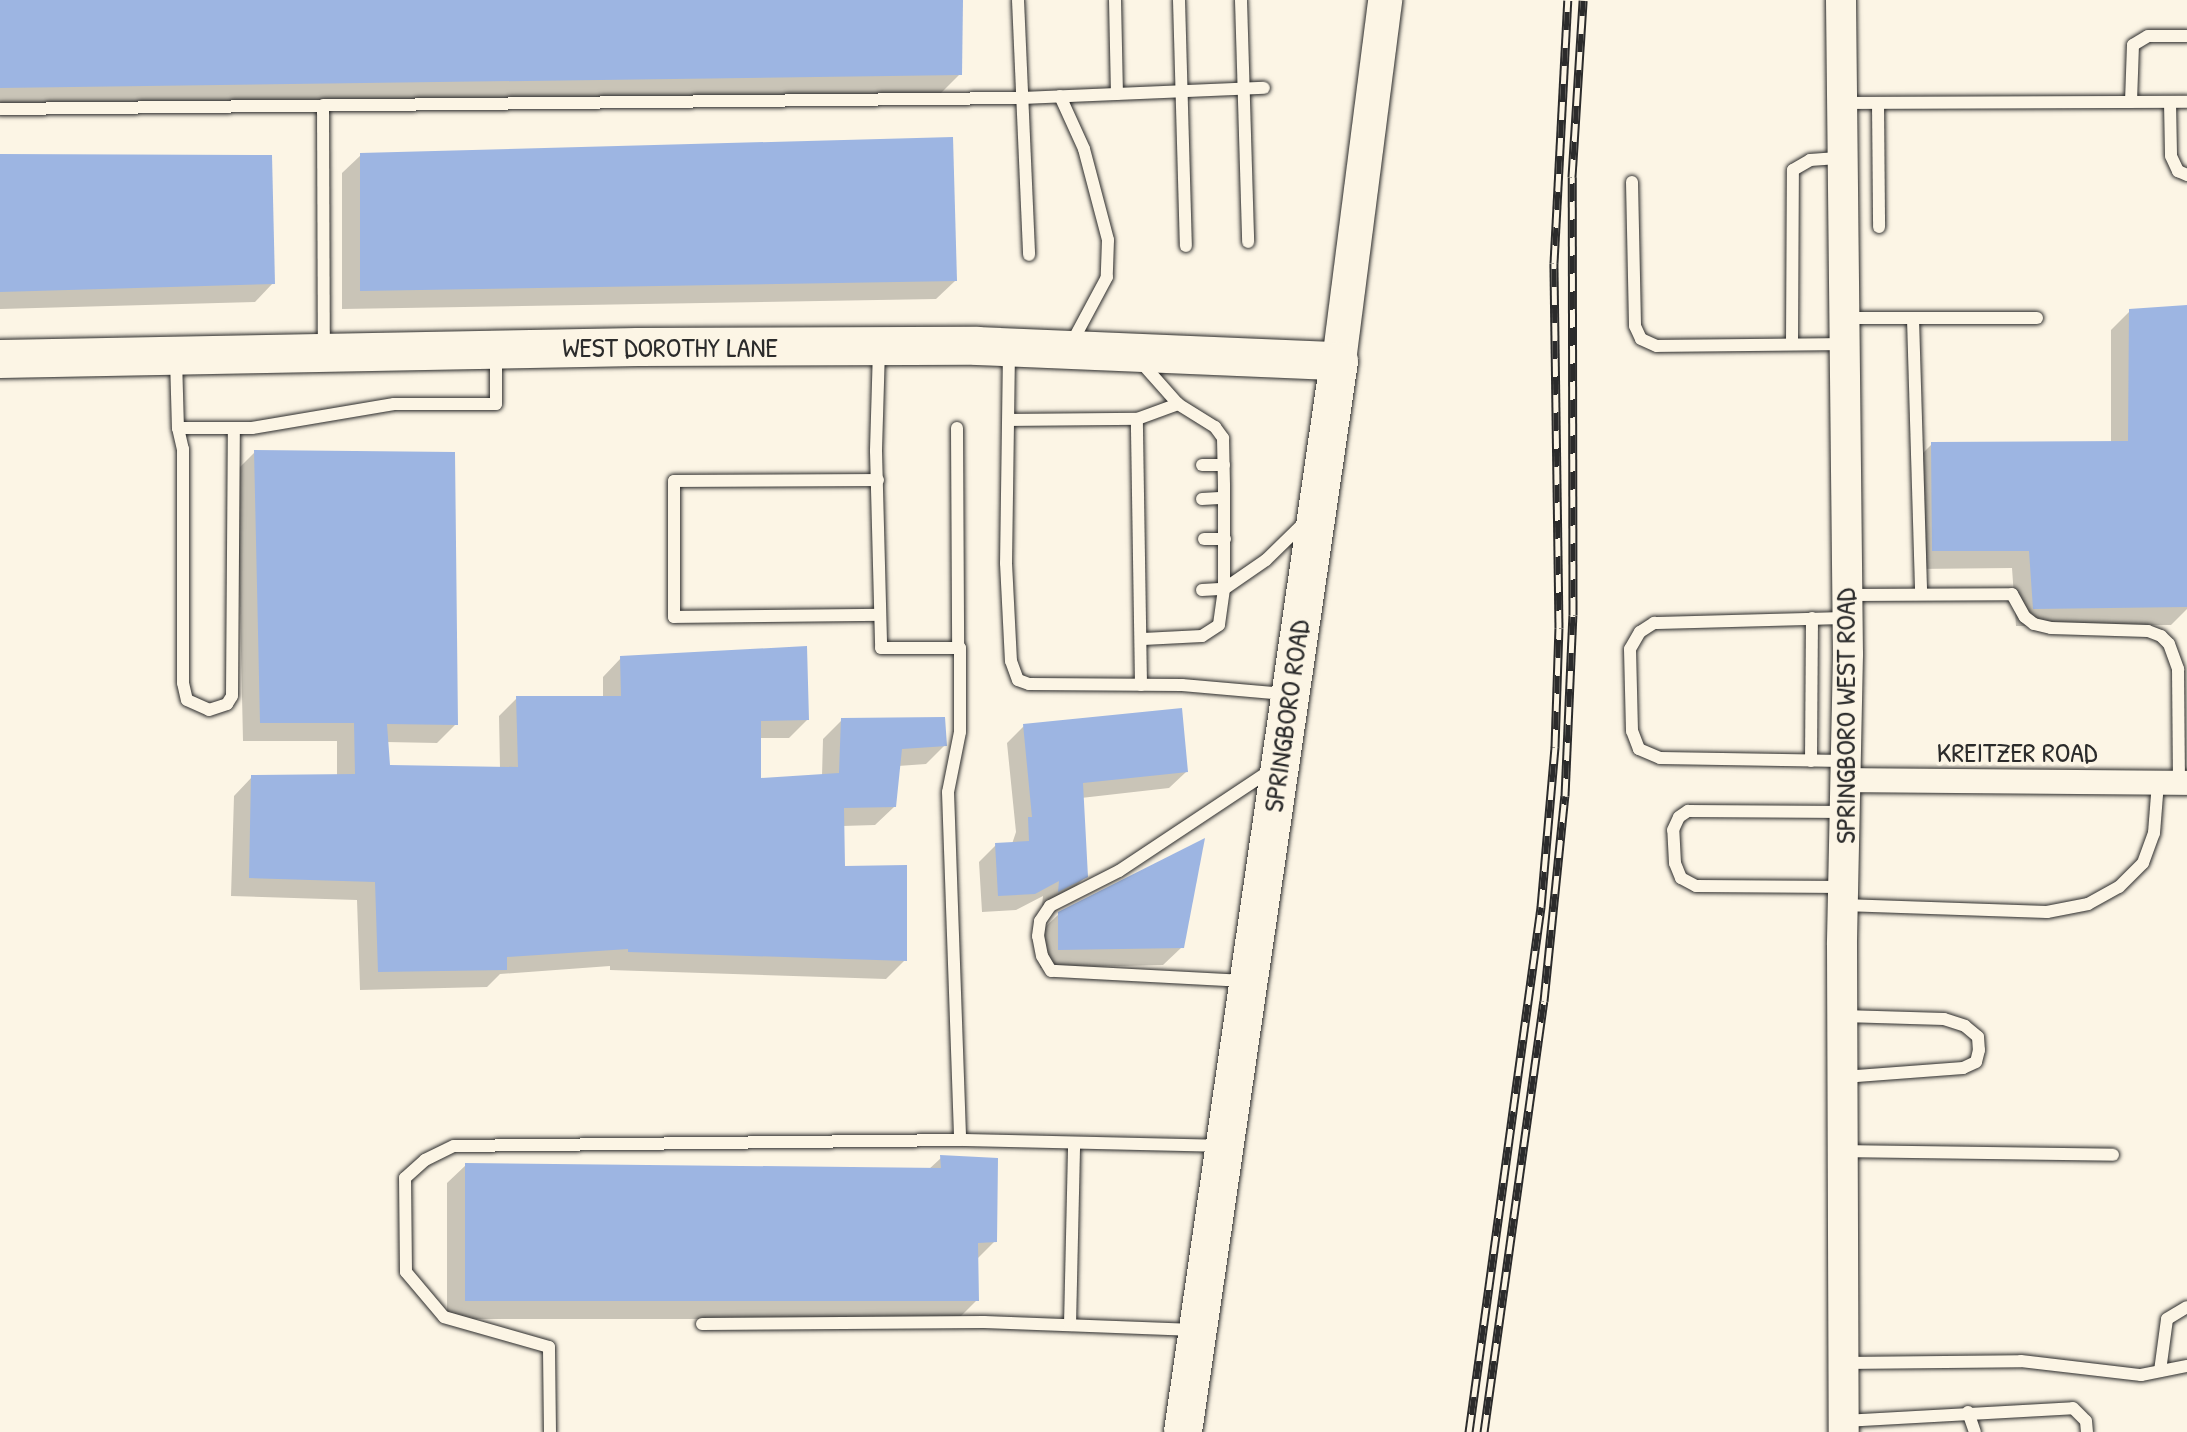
<!DOCTYPE html>
<style>
body{margin:0}
#map{position:relative;width:2187px;height:1432px;overflow:hidden;background:#fcf5e5;font-family:"Patrick Hand",sans-serif}
div>[style]{position:absolute}
.shadow>*{inset:0;background:#0003}
.building>*{inset:0;background:#9db5e2}
.roads{filter:drop-shadow(0 0 2px #2b2b2b) drop-shadow(0 0 2px #2b2b2b)}
.service>*{height:12px;margin:-6px;padding:0 6px;transform-origin:6px;border-radius:6px;background:#fcf5e5}
.minor>*{height:24px;margin:-12px;padding:0 12px;transform-origin:12px;border-radius:12px;background:#fcf5e5}
.tertiary>*{height:30px;margin:-15px;padding:0 15px;transform-origin:15px;border-radius:15px;background:#fcf5e5}
.secondary>*{height:34px;margin:-17px;padding:0 17px;transform-origin:17px;border-radius:17px;background:#fcf5e5}
.primary>*{height:38px;margin:-19px;padding:0 19px;transform-origin:19px;border-radius:19px;background:#fcf5e5}
.rail>*{height:9px;margin-top:-4.5px;transform-origin:0;background:repeating-linear-gradient(90deg,#fcf5e5 0 18px,#2b2b2b 0 36px);box-sizing:border-box;border-block:2px solid #2b2b2b}
span{translate:-50% -50%;white-space:nowrap;text-align:center;line-height:1.15;-webkit-text-stroke:7px #fcf5e5;paint-order:stroke}
.street-label{font-size:28px;color:#2b2b2b}
</style>
<div id="map">
<div class="shadow">
<div style="clip-path:polygon(0 0,961px 0,960px 74px,941px 93px,0 105px)"></div>
<div style="clip-path:polygon(361px 155px,955px 281px,936px 299px,342px 309px,342px 173px)"></div>
<div style="clip-path:polygon(0 156px,273px 283px,255px 302px,0 309px)"></div>
<div style="clip-path:polygon(2187px 307px,2187px 609px,2171px 625px,2016px 626px,2012px 568px,1915px 569px,1914px 462px,1932px 444px,2111px 443px,2111px 330px,2130px 311px)"></div>
<div style="clip-path:polygon(255px 452px,456px 724px,437px 743px,386px 742px,388px 767px,500px 769px,499px 716px,517px 698px,603px 698px,603px 677px,621px 658px,807px 720px,789px 738px,759px 738px,759px 780px,822px 776px,823px 739px,842px 720px,945px 745px,926px 764px,898px 766px,894px 807px,875px 825px,842px 826px,843px 868px,905px 960px,886px 979px,610px 970px,610px 966px,500px 974px,487px 987px,360px 990px,357px 900px,231px 896px,234px 796px,252px 777px,337px 776px,337px 741px,243px 741px,237px 470px)"></div>
<div style="clip-path:polygon(1024px 726px,1186px 772px,1169px 788px,1081px 798px,1086px 876px,1069px 893px,1042px 906px,1043px 896px,1016px 910px,982px 912px,979px 862px,996px 845px,1012px 844px,1016px 832px,1007px 743px)"></div>
<div style="clip-path:polygon(1059px 914px,1182px 947px,1163px 965px,1040px 968px,1040px 932px)"></div>
<div style="clip-path:polygon(941px 1158px,995px 1241px,976px 1260px,977px 1300px,958px 1319px,447px 1319px,447px 1183px,466px 1165px,928px 1170px)"></div>
</div>
<div class="building">
<div style="clip-path:polygon(0 0,963px 0,962px 75px,0 88px)"></div>
<div style="clip-path:polygon(953px 137px,957px 281px,360px 291px,360px 153px)"></div>
<div style="clip-path:polygon(0 154px,272px 155px,275px 284px,0 292px)"></div>
<div style="clip-path:polygon(2187px 305px,2187px 607px,2033px 609px,2029px 551px,1932px 551px,1931px 442px,2128px 441px,2129px 309px)"></div>
<div style="clip-path:polygon(254px 450px,455px 452px,458px 725px,387px 724px,390px 765px,518px 767px,516px 696px,621px 696px,620px 656px,807px 646px,809px 720px,761px 721px,761px 778px,839px 773px,841px 718px,945px 717px,947px 746px,902px 749px,896px 807px,844px 808px,845px 866px,907px 865px,907px 961px,628px 952px,628px 949px,507px 957px,507px 970px,378px 972px,375px 882px,249px 878px,251px 775px,355px 774px,354px 723px,260px 723px)"></div>
<div style="clip-path:polygon(1182px 708px,1188px 772px,1083px 783px,1088px 877px,1058px 892px,1059px 881px,1035px 894px,998px 896px,995px 843px,1029px 841px,1028px 817px,1032px 817px,1023px 724px)"></div>
<div style="clip-path:polygon(1205px 838px,1184px 948px,1058px 950px,1058px 912px)"></div>
<div style="clip-path:polygon(940px 1155px,998px 1158px,997px 1242px,978px 1243px,979px 1301px,465px 1301px,465px 1163px,941px 1168px)"></div>
</div>
<div class="roads">
<div class="service">
<div style="left:1018px;top:0;width:255px;rotate:87.5deg"></div>
<div style="left:1115px;top:0;width:94px;rotate:88.8deg"></div>
<div style="left:1179px;top:0;width:246px;rotate:88.4deg"></div>
<div style="left:1241px;top:0;width:242px;rotate:88.3deg"></div>
<div style="left:1060px;top:96px;width:58px;rotate:65.6deg"></div>
<div style="left:1084px;top:149px;width:94px;rotate:75.2deg"></div>
<div style="left:1108px;top:240px;width:37px;rotate:92deg"></div>
<div style="left:1107px;top:277px;width:78px;rotate:118.2deg"></div>
<div style="left:2131px;top:102px;width:57px;rotate:-88deg"></div>
<div style="left:2133px;top:45px;width:17px;rotate:-31deg"></div>
<div style="left:2148px;top:36px;width:39px"></div>
<div style="left:2170px;top:102px;width:54px;rotate:88.9deg"></div>
<div style="left:2171px;top:156px;width:17px;rotate:65deg"></div>
<div style="left:2178px;top:171px;width:10px;rotate:24deg"></div>
<div style="left:1842px;top:103px;width:345px;rotate:-0.2deg"></div>
<div style="left:1878px;top:103px;width:124px;rotate:89.5deg"></div>
<div style="left:323px;top:105px;width:244px;rotate:89.8deg"></div>
<div style="left:0;top:109px;width:1022px;rotate:-0.62deg"></div>
<div style="left:1022px;top:98px;width:242px;rotate:-2.4deg"></div>
<div style="left:1632px;top:182px;width:144px;rotate:88.8deg"></div>
<div style="left:1635px;top:326px;width:14px;rotate:65deg"></div>
<div style="left:1641px;top:339px;width:17px;rotate:24deg"></div>
<div style="left:1657px;top:346px;width:186px;rotate:-0.6deg"></div>
<div style="left:1844px;top:318px;width:193px"></div>
<div style="left:1913px;top:319px;width:274px;rotate:88.3deg"></div>
<div style="left:1792px;top:344px;width:174px;rotate:-89.7deg"></div>
<div style="left:1793px;top:170px;width:20px;rotate:-30deg"></div>
<div style="left:1810px;top:160px;width:31px;rotate:-4deg"></div>
<div style="left:879px;top:349px;width:102px;rotate:91.7deg"></div>
<div style="left:876px;top:451px;width:197px;rotate:88.5deg"></div>
<div style="left:881px;top:648px;width:79px"></div>
<div style="left:960px;top:648px;width:84px;rotate:90deg"></div>
<div style="left:960px;top:732px;width:61px;rotate:101.3deg"></div>
<div style="left:948px;top:792px;width:348px;rotate:88deg"></div>
<div style="left:960px;top:1140px;width:262px;rotate:1.3deg"></div>
<div style="left:1009px;top:351px;width:212px;rotate:90.8deg"></div>
<div style="left:1006px;top:563px;width:98px;rotate:87.1deg"></div>
<div style="left:1011px;top:661px;width:20px;rotate:70deg"></div>
<div style="left:1018px;top:680px;width:12px;rotate:20deg"></div>
<div style="left:1029px;top:684px;width:153px;rotate:0.4deg"></div>
<div style="left:1182px;top:685px;width:103px;rotate:5deg"></div>
<div style="left:176px;top:358px;width:70px;rotate:88.4deg"></div>
<div style="left:178px;top:428px;width:74px"></div>
<div style="left:252px;top:428px;width:144px;rotate:-9.6deg"></div>
<div style="left:394px;top:404px;width:102px"></div>
<div style="left:496px;top:404px;width:52px;rotate:-90deg"></div>
<div style="left:1139px;top:360px;width:59px;rotate:48.4deg"></div>
<div style="left:1178px;top:404px;width:44px;rotate:31.9deg"></div>
<div style="left:1215px;top:427px;width:14px;rotate:54deg"></div>
<div style="left:1223px;top:438px;width:47px;rotate:88.8deg"></div>
<div style="left:1224px;top:485px;width:104px;rotate:90deg"></div>
<div style="left:1224px;top:589px;width:36px;rotate:98deg"></div>
<div style="left:1219px;top:625px;width:20px;rotate:147deg"></div>
<div style="left:1202px;top:636px;width:59px;rotate:177.1deg"></div>
<div style="left:1010px;top:420px;width:127px;rotate:-0.5deg"></div>
<div style="left:178px;top:428px;width:22px;rotate:77deg"></div>
<div style="left:183px;top:449px;width:234px;rotate:90deg"></div>
<div style="left:183px;top:683px;width:17px;rotate:77deg"></div>
<div style="left:187px;top:700px;width:24px;rotate:24deg"></div>
<div style="left:209px;top:710px;width:19px;rotate:-18deg"></div>
<div style="left:227px;top:704px;width:9px;rotate:-58deg"></div>
<div style="left:232px;top:696px;width:267px;rotate:-89.6deg"></div>
<div style="left:957px;top:428px;width:220px;rotate:89.7deg"></div>
<div style="left:1202px;top:465px;width:22px"></div>
<div style="left:878px;top:480px;width:204px;rotate:179.7deg"></div>
<div style="left:674px;top:481px;width:136px;rotate:90deg"></div>
<div style="left:674px;top:617px;width:206px;rotate:-0.6deg"></div>
<div style="left:1202px;top:499px;width:22px;rotate:-3deg"></div>
<div style="left:1204px;top:539px;width:21px"></div>
<div style="left:1202px;top:590px;width:22px;rotate:-3deg"></div>
<div style="left:1224px;top:589px;width:51px;rotate:-34.6deg"></div>
<div style="left:1266px;top:560px;width:54px;rotate:-44.3deg"></div>
<div style="left:1847px;top:595px;width:165px;rotate:-0.3deg"></div>
<div style="left:2012px;top:594px;width:26px;rotate:61deg"></div>
<div style="left:2025px;top:617px;width:11px;rotate:38deg"></div>
<div style="left:2034px;top:624px;width:17px;rotate:13deg"></div>
<div style="left:2051px;top:628px;width:97px;rotate:1.8deg"></div>
<div style="left:2148px;top:631px;width:14px;rotate:21deg"></div>
<div style="left:2161px;top:636px;width:11px;rotate:45deg"></div>
<div style="left:2169px;top:644px;width:27px;rotate:70deg"></div>
<div style="left:2178px;top:669px;width:114px;rotate:89.5deg"></div>
<div style="left:1141px;top:685px;width:266px;rotate:-90.9deg"></div>
<div style="left:1137px;top:419px;width:44px;rotate:-20.1deg"></div>
<div style="left:1811px;top:761px;width:143px;rotate:-89.6deg"></div>
<div style="left:1844px;top:761px;width:184px;rotate:-179.1deg"></div>
<div style="left:1660px;top:758px;width:23px;rotate:-157deg"></div>
<div style="left:1639px;top:749px;width:19px;rotate:-111deg"></div>
<div style="left:1632px;top:731px;width:82px;rotate:-91.4deg"></div>
<div style="left:1630px;top:649px;width:20px;rotate:-60deg"></div>
<div style="left:1640px;top:632px;width:17px;rotate:-33deg"></div>
<div style="left:1654px;top:623px;width:193px;rotate:-1.5deg"></div>
<div style="left:1844px;top:887px;width:148px;rotate:-179.6deg"></div>
<div style="left:1696px;top:886px;width:17px;rotate:-152deg"></div>
<div style="left:1681px;top:878px;width:16px;rotate:-112deg"></div>
<div style="left:1675px;top:863px;width:33px;rotate:-93deg"></div>
<div style="left:1673px;top:830px;width:14px;rotate:-65deg"></div>
<div style="left:1679px;top:817px;width:11px;rotate:-34deg"></div>
<div style="left:1688px;top:811px;width:158px;rotate:0.4deg"></div>
<div style="left:1843px;top:905px;width:204px;rotate:2deg"></div>
<div style="left:2047px;top:912px;width:42px;rotate:-11deg"></div>
<div style="left:2088px;top:904px;width:35px;rotate:-29deg"></div>
<div style="left:2119px;top:887px;width:34px;rotate:-45deg"></div>
<div style="left:2143px;top:863px;width:32px;rotate:-70deg"></div>
<div style="left:2154px;top:833px;width:51px;rotate:-85.5deg"></div>
<div style="left:1245px;top:981px;width:194px;rotate:-177deg"></div>
<div style="left:1051px;top:971px;width:17px;rotate:-121deg"></div>
<div style="left:1042px;top:956px;width:20px;rotate:-101deg"></div>
<div style="left:1038px;top:936px;width:15px;rotate:-82deg"></div>
<div style="left:1040px;top:921px;width:18px;rotate:-56deg"></div>
<div style="left:1050px;top:906px;width:77px;rotate:-26.9deg"></div>
<div style="left:1119px;top:871px;width:182px;rotate:-33.6deg"></div>
<div style="left:1843px;top:1016px;width:101px;rotate:1.7deg"></div>
<div style="left:1944px;top:1019px;width:22px;rotate:18deg"></div>
<div style="left:1965px;top:1026px;width:17px;rotate:40deg"></div>
<div style="left:1978px;top:1037px;width:13px;rotate:86deg"></div>
<div style="left:1979px;top:1050px;width:12px;rotate:104deg"></div>
<div style="left:1976px;top:1062px;width:14px;rotate:155deg"></div>
<div style="left:1963px;top:1068px;width:120px;rotate:175.7deg"></div>
<div style="left:1843px;top:1151px;width:270px;rotate:0.8deg"></div>
<div style="left:702px;top:1324px;width:282px;rotate:-0.4deg"></div>
<div style="left:984px;top:1322px;width:211px;rotate:2.2deg"></div>
<div style="left:1070px;top:1325px;width:182px;rotate:-88.7deg"></div>
<div style="left:1844px;top:1363px;width:177px;rotate:-0.6deg"></div>
<div style="left:2021px;top:1361px;width:121px;rotate:6.7deg"></div>
<div style="left:2141px;top:1375px;width:47px;rotate:-11.1deg"></div>
<div style="left:2160px;top:1371px;width:52px;rotate:-82.3deg"></div>
<div style="left:2167px;top:1319px;width:23px;rotate:-31deg"></div>
<div style="left:1968px;top:1412px;width:21px;rotate:71deg"></div>
<div style="left:1844px;top:1421px;width:229px;rotate:-3.2deg"></div>
<div style="left:2073px;top:1408px;width:18px;rotate:45deg"></div>
<div style="left:2086px;top:1421px;width:11px;rotate:85deg"></div>
<div style="left:550px;top:1432px;width:85px;rotate:-90.7deg"></div>
<div style="left:549px;top:1347px;width:109px;rotate:-164.1deg"></div>
<div style="left:444px;top:1317px;width:59px;rotate:-130.2deg"></div>
<div style="left:406px;top:1272px;width:94px;rotate:-90.6deg"></div>
<div style="left:405px;top:1178px;width:27px;rotate:-42deg"></div>
<div style="left:425px;top:1160px;width:32px;rotate:-26deg"></div>
<div style="left:454px;top:1146px;width:506px;rotate:-0.68deg"></div>
</div>
<div class="minor">
<div style="left:1846px;top:780px;width:341px;rotate:0.5deg"></div>
</div>
<div class="tertiary">
<div style="left:1841px;top:0;width:654px;rotate:89.39deg"></div>
<div style="left:1848px;top:654px;width:291px;rotate:91.2deg"></div>
<div style="left:1842px;top:945px;width:487px;rotate:89.8deg"></div>
</div>
<div class="secondary">
<div style="left:1339px;top:361px;width:364px;rotate:-82.7deg"></div>
</div>
<div class="primary">
<div style="left:0;top:359px;width:638px;rotate:-1.08deg"></div>
<div style="left:638px;top:347px;width:339px;rotate:-0.2deg"></div>
<div style="left:977px;top:346px;width:362px;rotate:2.4deg"></div>
<div style="left:1339px;top:361px;width:1082px;rotate:98.29deg"></div>
</div>
</div>
<div class="rail">
<div style="left:1469px;top:1432px;width:530px;rotate:-82.19deg"></div>
<div style="left:1541px;top:907px;width:161px;rotate:-85deg"></div>
<div style="left:1555px;top:747px;width:119px;rotate:-88.1deg"></div>
<div style="left:1559px;top:628px;width:365px;rotate:-90.8deg"></div>
<div style="left:1554px;top:263px;width:263px;rotate:-87deg"></div>
<div style="left:1484px;top:1432px;width:435px;rotate:-82.1deg"></div>
<div style="left:1544px;top:1001px;width:206px;rotate:-84.2deg"></div>
<div style="left:1565px;top:796px;width:181px;rotate:-87.5deg"></div>
<div style="left:1573px;top:615px;width:438px;rotate:-90.1deg"></div>
<div style="left:1572px;top:177px;width:177px;rotate:-86.4deg"></div>
</div>
<div class="street-label">
<span style="left:670px;top:347px">WEST DOROTHY LANE</span>
<span style="left:1286px;top:716px;rotate:-82deg">SPRINGBORO ROAD</span>
<span style="left:1845px;top:716px;rotate:-90deg">SPRINGBORO WEST ROAD</span>
<span style="left:2017px;top:752px">KREITZER ROAD</span>
</div>
</div>
